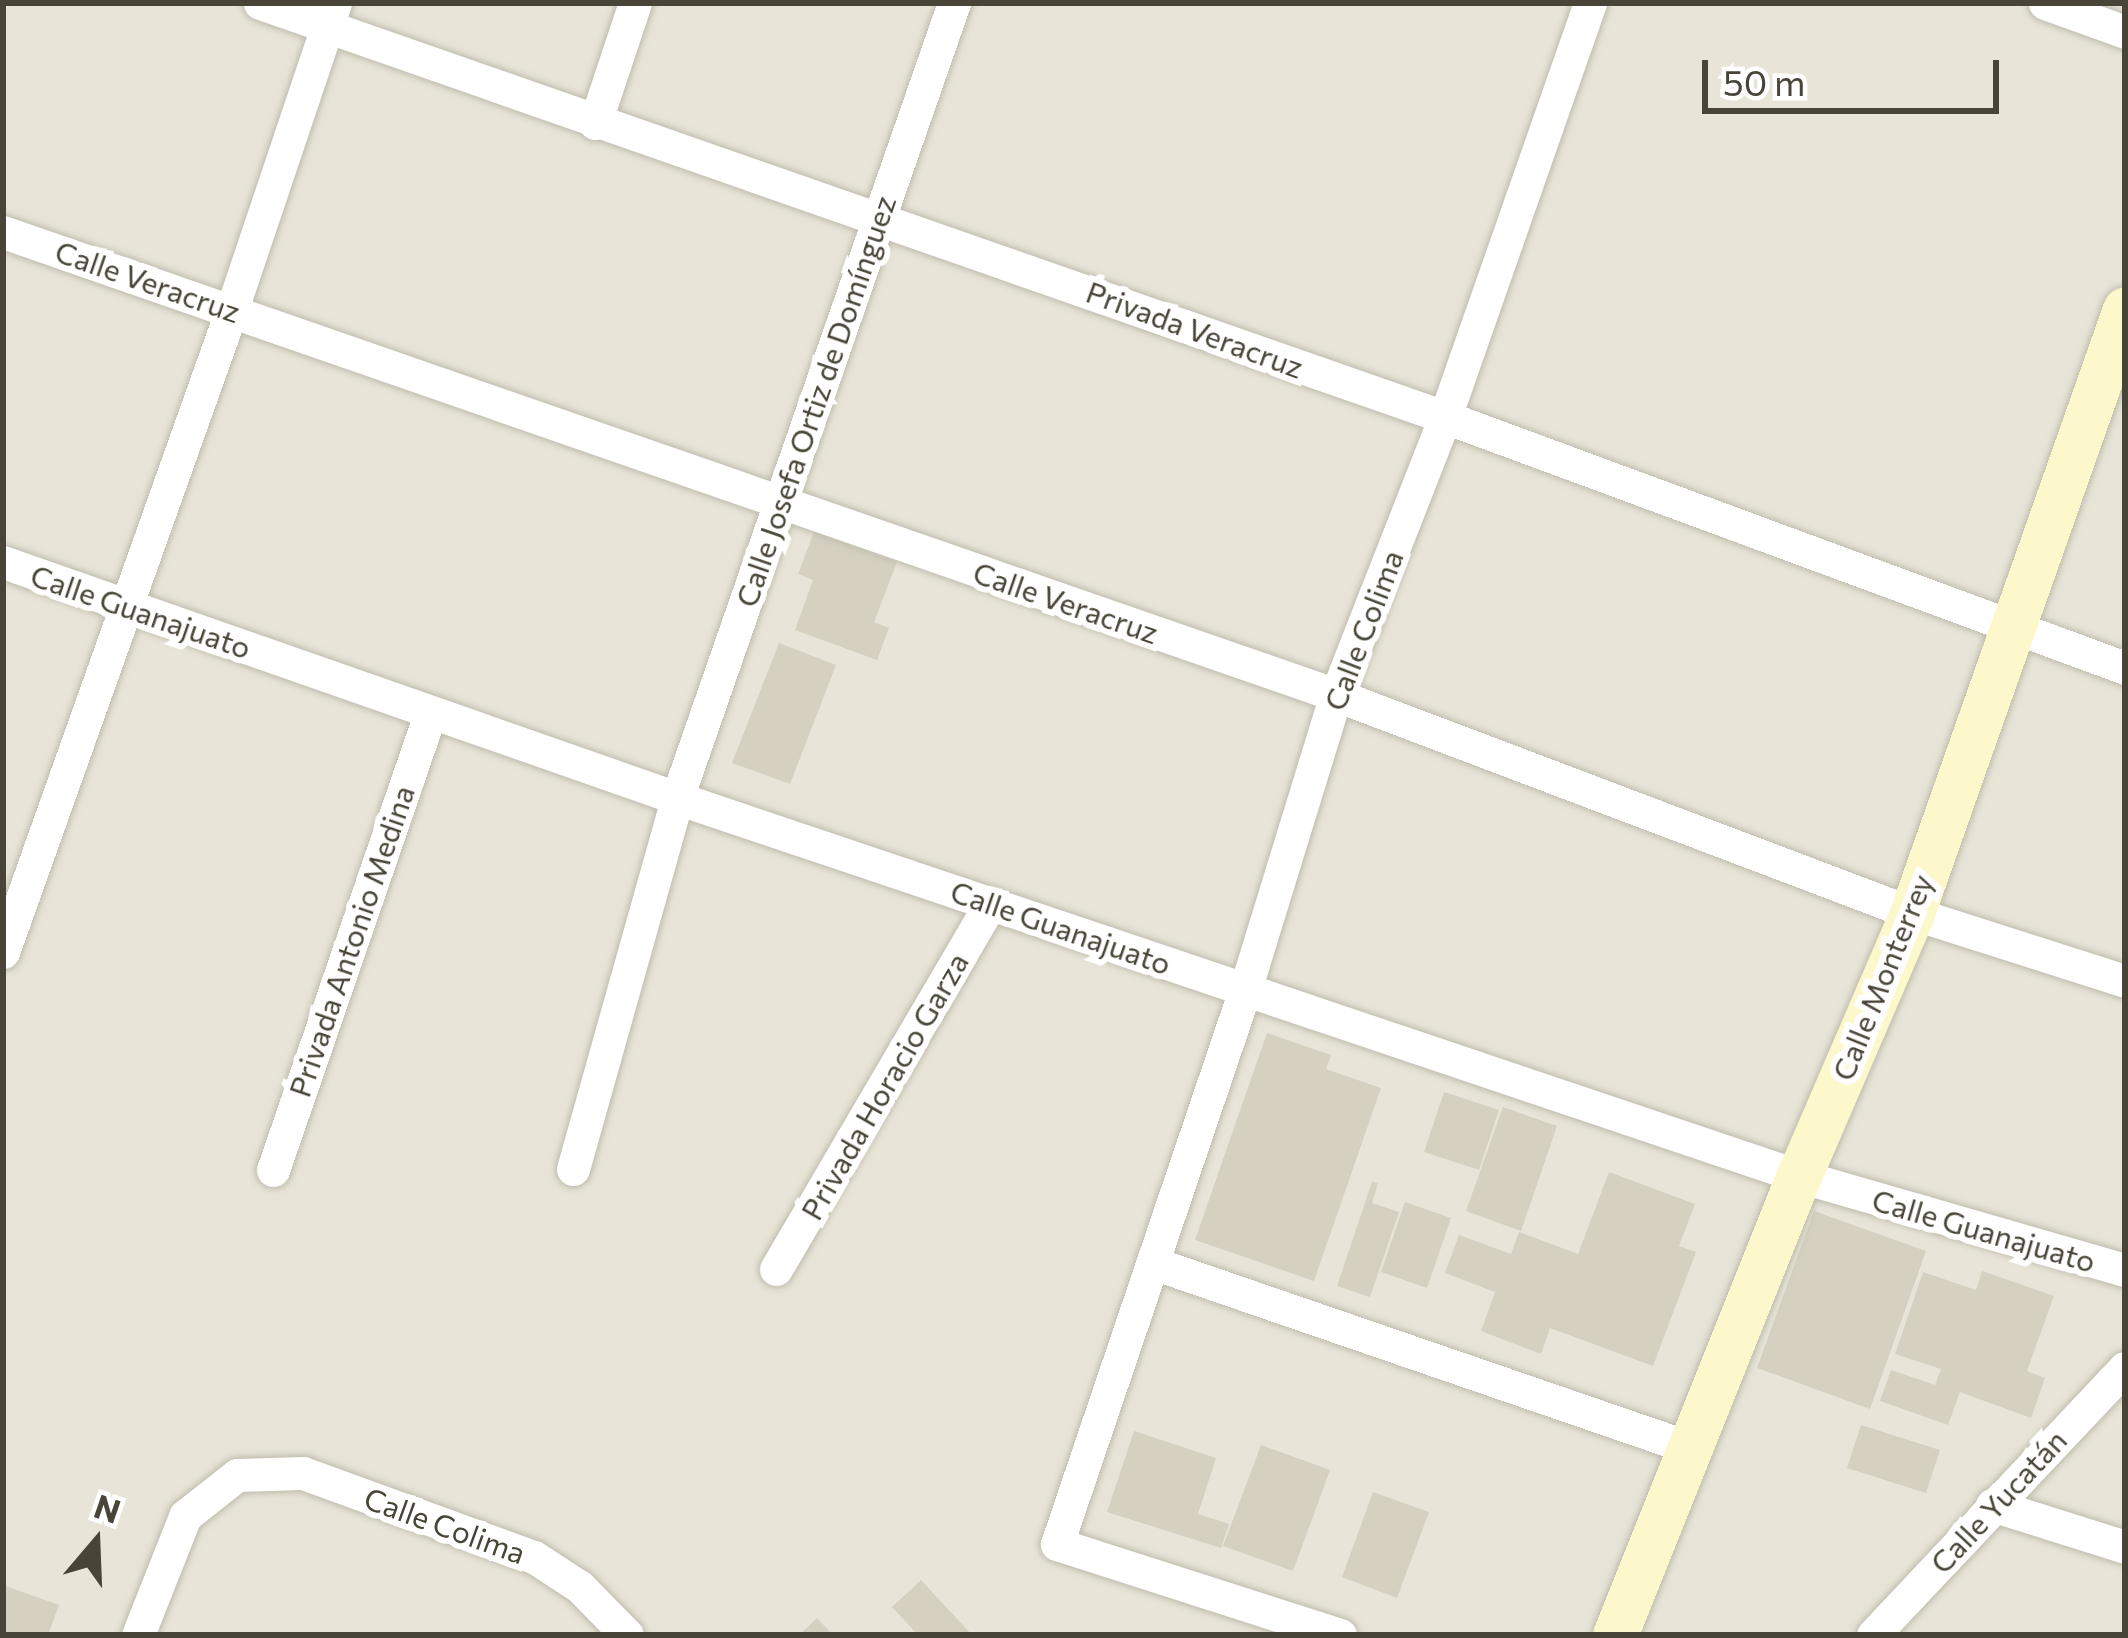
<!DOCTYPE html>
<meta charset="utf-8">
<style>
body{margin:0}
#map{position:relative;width:2128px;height:1638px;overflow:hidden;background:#f4f3ea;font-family:Commissioner,sans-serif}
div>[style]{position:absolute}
.residential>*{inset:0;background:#e8e5d8}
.building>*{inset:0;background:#d5d0c0}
.roads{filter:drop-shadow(0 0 3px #bfbcad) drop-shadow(0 0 3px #bfbcad)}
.street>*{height:33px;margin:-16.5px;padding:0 16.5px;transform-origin:16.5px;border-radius:16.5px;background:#fff}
.secondary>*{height:45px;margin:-22.5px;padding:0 22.5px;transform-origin:22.5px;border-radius:22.5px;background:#fcf8cc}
span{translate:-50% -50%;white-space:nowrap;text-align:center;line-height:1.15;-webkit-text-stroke:12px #fff;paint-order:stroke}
.street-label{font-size:30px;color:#484438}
.frame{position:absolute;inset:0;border:6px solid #484438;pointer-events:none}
.north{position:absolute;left:36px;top:1482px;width:120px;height:120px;-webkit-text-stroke:9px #fff;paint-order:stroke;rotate:19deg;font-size:33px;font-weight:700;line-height:48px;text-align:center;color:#484438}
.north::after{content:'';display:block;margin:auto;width:42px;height:54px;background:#484438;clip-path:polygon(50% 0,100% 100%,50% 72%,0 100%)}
.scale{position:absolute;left:1702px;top:60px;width:297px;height:54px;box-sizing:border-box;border:6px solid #484438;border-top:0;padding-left:15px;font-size:36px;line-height:42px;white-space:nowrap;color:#484438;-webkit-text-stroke:9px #fff;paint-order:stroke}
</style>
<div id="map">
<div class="residential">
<div style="clip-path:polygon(3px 3px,2125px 3px,2125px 1635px,3px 1635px)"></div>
</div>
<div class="building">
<div style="clip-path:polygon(814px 532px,897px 562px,874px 622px,889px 628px,877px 660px,795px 630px,813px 580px,798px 574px)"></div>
<div style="clip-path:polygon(779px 643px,836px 665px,790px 784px,732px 763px)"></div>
<div style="clip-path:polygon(1267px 1033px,1331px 1055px,1326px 1069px,1381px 1088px,1314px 1281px,1195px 1240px)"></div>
<div style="clip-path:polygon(1444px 1092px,1499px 1110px,1479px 1170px,1424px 1152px)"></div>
<div style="clip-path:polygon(1503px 1107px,1557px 1126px,1521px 1231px,1466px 1211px)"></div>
<div style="clip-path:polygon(1609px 1172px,1695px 1204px,1679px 1246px,1696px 1252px,1653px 1366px,1550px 1328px,1541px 1354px,1481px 1331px,1495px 1292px,1445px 1273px,1459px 1235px,1511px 1254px,1519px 1232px,1578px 1254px)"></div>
<div style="clip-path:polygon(1372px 1182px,1378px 1183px,1372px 1203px,1399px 1212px,1370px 1297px,1337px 1286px)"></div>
<div style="clip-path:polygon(1405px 1202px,1451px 1218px,1427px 1288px,1381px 1272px)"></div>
<div style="clip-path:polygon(1814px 1211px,1926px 1251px,1870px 1409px,1757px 1368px)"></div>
<div style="clip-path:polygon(1982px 1271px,2054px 1296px,2027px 1371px,2045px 1378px,2031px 1418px,1960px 1392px,1948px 1425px,1880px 1401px,1891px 1370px,1935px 1385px,1941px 1369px,1895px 1354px,1923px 1272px,1976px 1290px)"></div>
<div style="clip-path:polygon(1861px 1425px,1940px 1450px,1926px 1493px,1847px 1468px)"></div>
<div style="clip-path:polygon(1134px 1431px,1216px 1458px,1198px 1514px,1229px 1524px,1221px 1548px,1107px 1512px)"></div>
<div style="clip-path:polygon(1261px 1445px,1330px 1470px,1293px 1571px,1223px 1546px)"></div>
<div style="clip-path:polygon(1373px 1492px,1429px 1512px,1397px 1598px,1342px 1577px)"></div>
<div style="clip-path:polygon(921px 1580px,972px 1635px,918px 1635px,892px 1607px)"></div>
<div style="clip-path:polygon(3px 1585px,59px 1605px,48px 1635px,3px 1635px)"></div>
<div style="clip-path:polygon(817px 1618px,833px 1635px,799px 1635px)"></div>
</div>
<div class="roads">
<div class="street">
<div style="left:260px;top:3px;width:1255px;rotate:19.26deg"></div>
<div style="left:1445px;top:417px;width:725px;rotate:20.26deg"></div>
<div style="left:2045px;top:3px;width:85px;rotate:19.9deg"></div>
<div style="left:595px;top:123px;width:126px;rotate:-71.6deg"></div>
<div style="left:3px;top:232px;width:1411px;rotate:19.15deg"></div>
<div style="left:1336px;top:695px;width:616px;rotate:20.73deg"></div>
<div style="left:1912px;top:913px;width:224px;rotate:17.7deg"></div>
<div style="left:3px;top:562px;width:714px;rotate:19.3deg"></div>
<div style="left:677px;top:798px;width:1184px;rotate:18.62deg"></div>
<div style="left:1799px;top:1176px;width:339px;rotate:16.1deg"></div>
<div style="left:3px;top:952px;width:683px;rotate:-70.4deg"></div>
<div style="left:232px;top:309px;width:323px;rotate:-71.4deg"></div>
<div style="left:573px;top:1169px;width:385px;rotate:-74.3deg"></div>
<div style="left:677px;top:798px;width:842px;rotate:-70.79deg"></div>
<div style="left:273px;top:1170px;width:483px;rotate:-71deg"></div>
<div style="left:1153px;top:1263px;width:566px;rotate:18.98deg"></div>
<div style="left:776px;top:1269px;width:424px;rotate:-59.6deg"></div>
<div style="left:1992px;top:1505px;width:139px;rotate:17.5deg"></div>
<div style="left:138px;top:1635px;width:128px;rotate:-68.4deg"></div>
<div style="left:185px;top:1516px;width:66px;rotate:-38.3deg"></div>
<div style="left:237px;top:1475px;width:66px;rotate:-1.7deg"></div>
<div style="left:303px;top:1473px;width:246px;rotate:20deg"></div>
<div style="left:534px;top:1557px;width:55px;rotate:33.1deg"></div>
<div style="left:580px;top:1587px;width:67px;rotate:45.6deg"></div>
<div style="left:1340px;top:1635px;width:297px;rotate:-162.2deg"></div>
<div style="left:1057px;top:1544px;width:585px;rotate:-71.26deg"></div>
<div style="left:1245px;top:990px;width:309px;rotate:-72.9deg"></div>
<div style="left:1336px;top:695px;width:299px;rotate:-68.6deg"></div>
<div style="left:1445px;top:417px;width:439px;rotate:-70.7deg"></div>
<div style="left:1873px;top:1635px;width:367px;rotate:-46.7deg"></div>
</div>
<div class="secondary">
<div style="left:1615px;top:1635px;width:495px;rotate:-68.2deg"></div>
<div style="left:1799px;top:1176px;width:286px;rotate:-66.7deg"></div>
<div style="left:1912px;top:913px;width:640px;rotate:-70.57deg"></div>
</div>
</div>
<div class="street-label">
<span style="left:148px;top:281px;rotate:19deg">Calle Veracruz</span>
<span style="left:1195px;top:329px;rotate:20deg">Privada Veracruz</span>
<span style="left:815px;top:401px;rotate:-71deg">Calle Josefa Ortiz de Domínguez</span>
<span style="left:1066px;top:602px;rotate:19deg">Calle Veracruz</span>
<span style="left:141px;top:611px;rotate:19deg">Calle Guanajuato</span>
<span style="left:1363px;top:630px;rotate:-69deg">Calle Colima</span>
<span style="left:1061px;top:927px;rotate:19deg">Calle Guanajuato</span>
<span style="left:351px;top:941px;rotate:-71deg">Privada Antonio Medina</span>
<span style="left:1882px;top:977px;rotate:-68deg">Calle Monterrey</span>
<span style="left:884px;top:1086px;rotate:-60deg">Privada Horacio Garza</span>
<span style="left:1984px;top:1230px;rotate:16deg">Calle Guanajuato</span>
<span style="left:1998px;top:1501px;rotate:-47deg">Calle Yucatán</span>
<span style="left:445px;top:1525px;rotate:20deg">Calle Colima</span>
</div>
<div class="frame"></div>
<div class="north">N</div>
<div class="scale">50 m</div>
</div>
